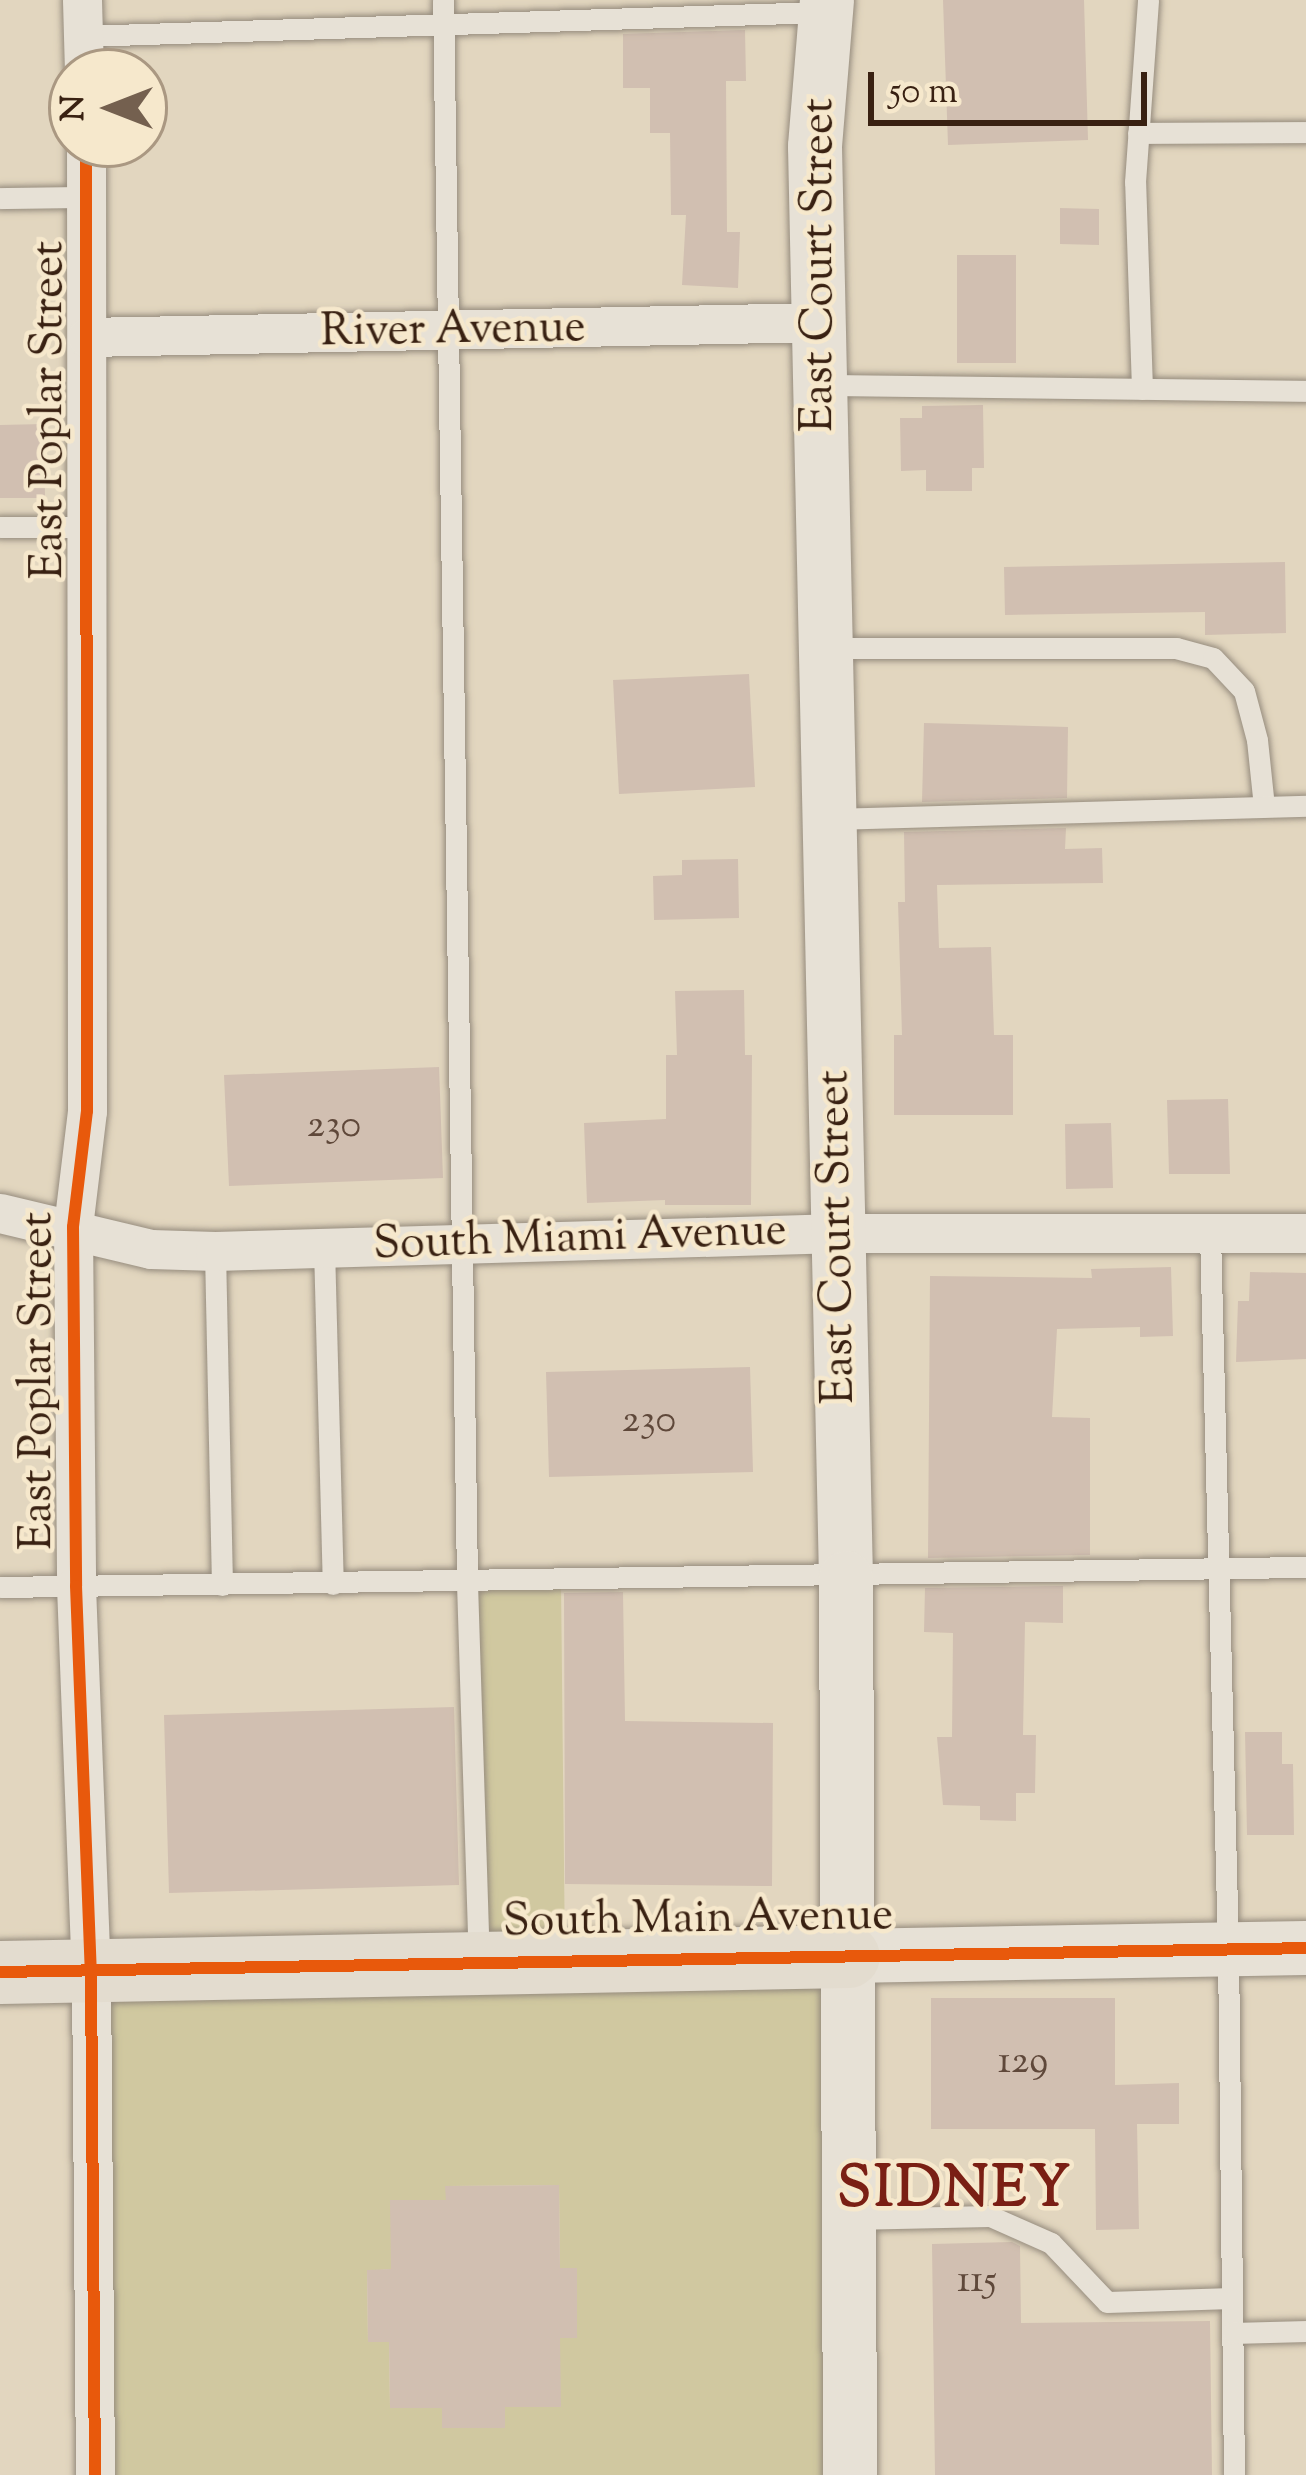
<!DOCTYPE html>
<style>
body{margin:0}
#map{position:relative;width:1306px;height:2475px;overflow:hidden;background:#e2d6bf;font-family:"Sorts Mill Goudy",serif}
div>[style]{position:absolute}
.green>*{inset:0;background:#d0c8a0}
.building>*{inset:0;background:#d1bfb1}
.roads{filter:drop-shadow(0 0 3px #968c7e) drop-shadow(0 0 3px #968c7e)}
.service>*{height:21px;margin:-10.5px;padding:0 10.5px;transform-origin:10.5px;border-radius:10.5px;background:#e7e1d6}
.minor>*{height:39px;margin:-19.5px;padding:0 19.5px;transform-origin:19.5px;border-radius:19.5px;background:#e7e1d6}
.secondary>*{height:54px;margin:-27px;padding:0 27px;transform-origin:27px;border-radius:27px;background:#e7e1d6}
.primary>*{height:63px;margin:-31.5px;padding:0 31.5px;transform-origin:31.5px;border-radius:31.5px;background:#e3dccf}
.cycleway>*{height:12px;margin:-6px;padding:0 6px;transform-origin:6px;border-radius:6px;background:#e8590c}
span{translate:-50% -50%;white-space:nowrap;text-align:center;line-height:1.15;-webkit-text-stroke:9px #f6e8cc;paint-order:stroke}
.number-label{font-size:39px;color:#5f483a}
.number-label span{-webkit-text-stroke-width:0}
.street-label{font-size:45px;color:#392112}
.district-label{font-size:57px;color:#7a1f14;font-weight:700;letter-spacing:3px}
.north{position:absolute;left:48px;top:48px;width:120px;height:120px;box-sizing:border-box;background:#f6e8cc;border:3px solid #aa9882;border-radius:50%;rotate:270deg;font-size:33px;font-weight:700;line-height:48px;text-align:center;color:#392112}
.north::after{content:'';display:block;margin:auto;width:42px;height:54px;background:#74604f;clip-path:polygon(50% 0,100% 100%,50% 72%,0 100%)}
.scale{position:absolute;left:868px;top:72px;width:279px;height:54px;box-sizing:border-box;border:6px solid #392112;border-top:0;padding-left:15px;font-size:36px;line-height:42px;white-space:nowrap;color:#392112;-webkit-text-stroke:9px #f6e8cc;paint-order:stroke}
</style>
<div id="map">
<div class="green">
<div style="clip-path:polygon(evenodd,561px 1582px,565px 1958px,848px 1956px,850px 2475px,95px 2475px,91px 1970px,479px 1959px,467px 1583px,561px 1582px,559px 2185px,560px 2268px,577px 2269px,577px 2337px,560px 2338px,560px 2407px,505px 2407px,505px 2428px,443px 2428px,442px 2408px,390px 2408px,389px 2342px,368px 2342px,367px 2271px,391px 2269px,391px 2200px,413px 2200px,414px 2216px,446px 2216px,446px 2186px,559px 2185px)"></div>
</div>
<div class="building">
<div style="clip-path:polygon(943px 0,1084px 0,1088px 140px,948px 145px)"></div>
<div style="clip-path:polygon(745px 30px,746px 81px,726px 81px,727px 232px,740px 232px,738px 288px,682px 285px,686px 215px,671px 215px,670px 133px,650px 133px,650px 88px,623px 88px,623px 34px)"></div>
<div style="clip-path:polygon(1060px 208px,1099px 209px,1099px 245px,1060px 244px)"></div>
<div style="clip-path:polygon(957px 255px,1016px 255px,1016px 363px,957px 363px)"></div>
<div style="clip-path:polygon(983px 405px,984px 468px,972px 468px,972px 491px,926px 491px,926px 470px,901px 471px,900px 418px,922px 418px,922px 406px)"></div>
<div style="clip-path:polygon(44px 424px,45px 498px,0 498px,0 425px)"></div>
<div style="clip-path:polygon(1285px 562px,1286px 633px,1205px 635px,1205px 612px,1005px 615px,1004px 567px)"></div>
<div style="clip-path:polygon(749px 674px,755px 787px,619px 794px,613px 680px)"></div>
<div style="clip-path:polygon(924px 723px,1068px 727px,1067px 798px,922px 802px)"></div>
<div style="clip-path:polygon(1066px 828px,1065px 849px,1102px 848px,1103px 883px,937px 885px,939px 948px,991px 947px,994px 1035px,1013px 1035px,1013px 1115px,894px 1115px,894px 1035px,902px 1035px,898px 902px,905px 902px,904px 832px)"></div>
<div style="clip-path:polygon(738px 859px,739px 918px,654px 920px,653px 876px,682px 875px,682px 860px)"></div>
<div style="clip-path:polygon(744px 990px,745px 1055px,752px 1055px,751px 1205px,665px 1205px,665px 1200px,587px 1203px,584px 1123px,666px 1119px,666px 1055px,677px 1055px,675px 991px)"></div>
<div style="clip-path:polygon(439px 1067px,443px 1178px,229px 1186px,224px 1075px)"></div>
<div style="clip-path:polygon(1228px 1099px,1230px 1174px,1169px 1174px,1167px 1100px)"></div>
<div style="clip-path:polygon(1111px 1123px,1113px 1188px,1066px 1189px,1065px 1124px)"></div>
<div style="clip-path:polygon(1171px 1267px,1173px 1336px,1140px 1337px,1140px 1327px,1057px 1329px,1052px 1417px,1090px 1418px,1090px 1555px,928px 1558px,930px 1276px,1092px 1278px,1091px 1269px)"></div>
<div style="clip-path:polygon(1250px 1272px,1306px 1273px,1306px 1359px,1236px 1362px,1238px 1301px,1249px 1301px)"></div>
<div style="clip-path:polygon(750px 1367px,753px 1472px,549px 1477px,546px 1372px)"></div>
<div style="clip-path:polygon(1063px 1586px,1063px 1623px,1025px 1622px,1023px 1735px,1036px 1735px,1035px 1793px,1016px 1793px,1016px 1821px,980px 1820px,980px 1806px,943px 1805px,937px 1737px,952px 1737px,953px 1633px,924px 1632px,925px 1588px)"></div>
<div style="clip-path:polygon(623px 1592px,625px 1721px,773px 1723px,772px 1886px,565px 1884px,564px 1593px)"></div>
<div style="clip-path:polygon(454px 1707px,459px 1885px,169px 1893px,164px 1715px)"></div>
<div style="clip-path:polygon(1245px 1732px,1282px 1732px,1282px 1764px,1293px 1764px,1294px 1835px,1247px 1835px)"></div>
<div style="clip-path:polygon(931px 1998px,1115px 1998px,1115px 2085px,1179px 2083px,1179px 2124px,1137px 2124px,1139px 2229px,1096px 2230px,1095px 2129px,931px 2129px)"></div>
<div style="clip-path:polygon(559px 2185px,560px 2268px,577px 2268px,577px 2338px,560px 2338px,561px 2407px,505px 2407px,505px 2428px,442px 2428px,442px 2408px,390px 2408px,389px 2342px,368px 2342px,367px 2270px,391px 2269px,390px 2200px,446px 2200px,445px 2186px)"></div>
<div style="clip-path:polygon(1012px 2242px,1020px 2246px,1021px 2323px,1210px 2321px,1212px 2475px,935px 2475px,932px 2244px)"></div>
</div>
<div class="roads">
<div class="service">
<div style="left:443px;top:0;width:1583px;rotate:89.13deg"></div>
<div style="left:467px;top:1583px;width:376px;rotate:88.2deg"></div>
<div style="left:83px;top:36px;width:741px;rotate:-1.86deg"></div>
<div style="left:1138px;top:133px;width:168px;rotate:-0.3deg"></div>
<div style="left:0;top:198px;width:87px;rotate:-0.7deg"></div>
<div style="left:821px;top:385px;width:485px;rotate:0.7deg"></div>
<div style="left:1142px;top:389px;width:207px;rotate:-91.9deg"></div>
<div style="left:1135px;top:182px;width:182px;rotate:-85.9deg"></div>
<div style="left:0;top:527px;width:87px"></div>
<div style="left:827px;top:648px;width:349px"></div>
<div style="left:1176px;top:648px;width:38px;rotate:15deg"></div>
<div style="left:1213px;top:658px;width:45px;rotate:46.8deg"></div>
<div style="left:1244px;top:691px;width:51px;rotate:75.1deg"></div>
<div style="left:1257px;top:740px;width:67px;rotate:84deg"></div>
<div style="left:833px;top:819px;width:473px;rotate:-1.6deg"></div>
<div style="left:1210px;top:1233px;width:715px;rotate:88.56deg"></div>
<div style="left:1228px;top:1948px;width:527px;rotate:89.35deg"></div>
<div style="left:324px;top:1247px;width:337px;rotate:88.5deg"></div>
<div style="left:215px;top:1251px;width:334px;rotate:88.8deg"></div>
<div style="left:0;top:1587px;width:1306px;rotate:-0.88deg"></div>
<div style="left:850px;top:2219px;width:140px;rotate:-1.2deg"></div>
<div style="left:990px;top:2216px;width:67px;rotate:23.9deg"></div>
<div style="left:1051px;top:2243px;width:81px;rotate:46.5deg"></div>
<div style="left:1107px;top:2302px;width:125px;rotate:-1.8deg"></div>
<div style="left:1233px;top:2333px;width:73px;rotate:-1.6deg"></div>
</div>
<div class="minor">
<div style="left:82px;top:0;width:72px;rotate:88.4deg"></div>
<div style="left:86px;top:144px;width:967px;rotate:89.94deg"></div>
<div style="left:87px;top:1111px;width:117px;rotate:96.9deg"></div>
<div style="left:73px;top:1227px;width:359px;rotate:89.5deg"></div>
<div style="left:76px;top:1586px;width:384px;rotate:87.8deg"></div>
<div style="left:91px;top:1970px;width:505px;rotate:89.55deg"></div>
<div style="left:87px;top:337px;width:732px;rotate:-1.17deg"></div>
<div style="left:0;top:1213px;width:155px;rotate:13.4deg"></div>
<div style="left:151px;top:1249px;width:64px;rotate:1.8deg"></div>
<div style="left:215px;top:1251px;width:624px;rotate:-1.65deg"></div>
<div style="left:839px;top:1233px;width:467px"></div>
</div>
<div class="secondary">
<div style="left:827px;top:0;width:147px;rotate:94.7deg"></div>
<div style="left:815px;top:147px;width:1431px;rotate:88.76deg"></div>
<div style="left:846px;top:1578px;width:897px;rotate:89.74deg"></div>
<div style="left:848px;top:1956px;width:458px;rotate:-1deg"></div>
</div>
<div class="primary">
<div style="left:0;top:1972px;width:848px;rotate:-1.08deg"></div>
</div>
</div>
<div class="cycleway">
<div style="left:86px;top:144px;width:967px;rotate:89.94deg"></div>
<div style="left:87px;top:1111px;width:117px;rotate:96.9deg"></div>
<div style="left:73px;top:1227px;width:359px;rotate:89.5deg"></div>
<div style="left:76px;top:1586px;width:384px;rotate:87.8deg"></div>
<div style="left:91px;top:1970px;width:505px;rotate:89.55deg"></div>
<div style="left:0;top:1972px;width:1306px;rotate:-1.05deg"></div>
</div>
<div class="number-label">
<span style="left:334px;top:1127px">230</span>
<span style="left:649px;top:1422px">230</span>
<span style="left:1023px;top:2063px">129</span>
<span style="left:977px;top:2282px">115</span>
</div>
<div class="street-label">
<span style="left:821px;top:265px;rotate:-90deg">East Court Street</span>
<span style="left:453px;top:332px;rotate:-1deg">River Avenue</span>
<span style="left:51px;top:410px;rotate:-90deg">East Poplar Street</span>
<span style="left:839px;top:1237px;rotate:-91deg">East Court Street</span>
<span style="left:580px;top:1240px;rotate:-2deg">South Miami Avenue</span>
<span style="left:40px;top:1381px;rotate:-90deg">East Poplar Street</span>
<span style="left:698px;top:1921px;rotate:-1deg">South Main Avenue</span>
</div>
<div class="district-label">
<span style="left:955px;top:2192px">SIDNEY</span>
</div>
<div class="north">N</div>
<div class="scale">50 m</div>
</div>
